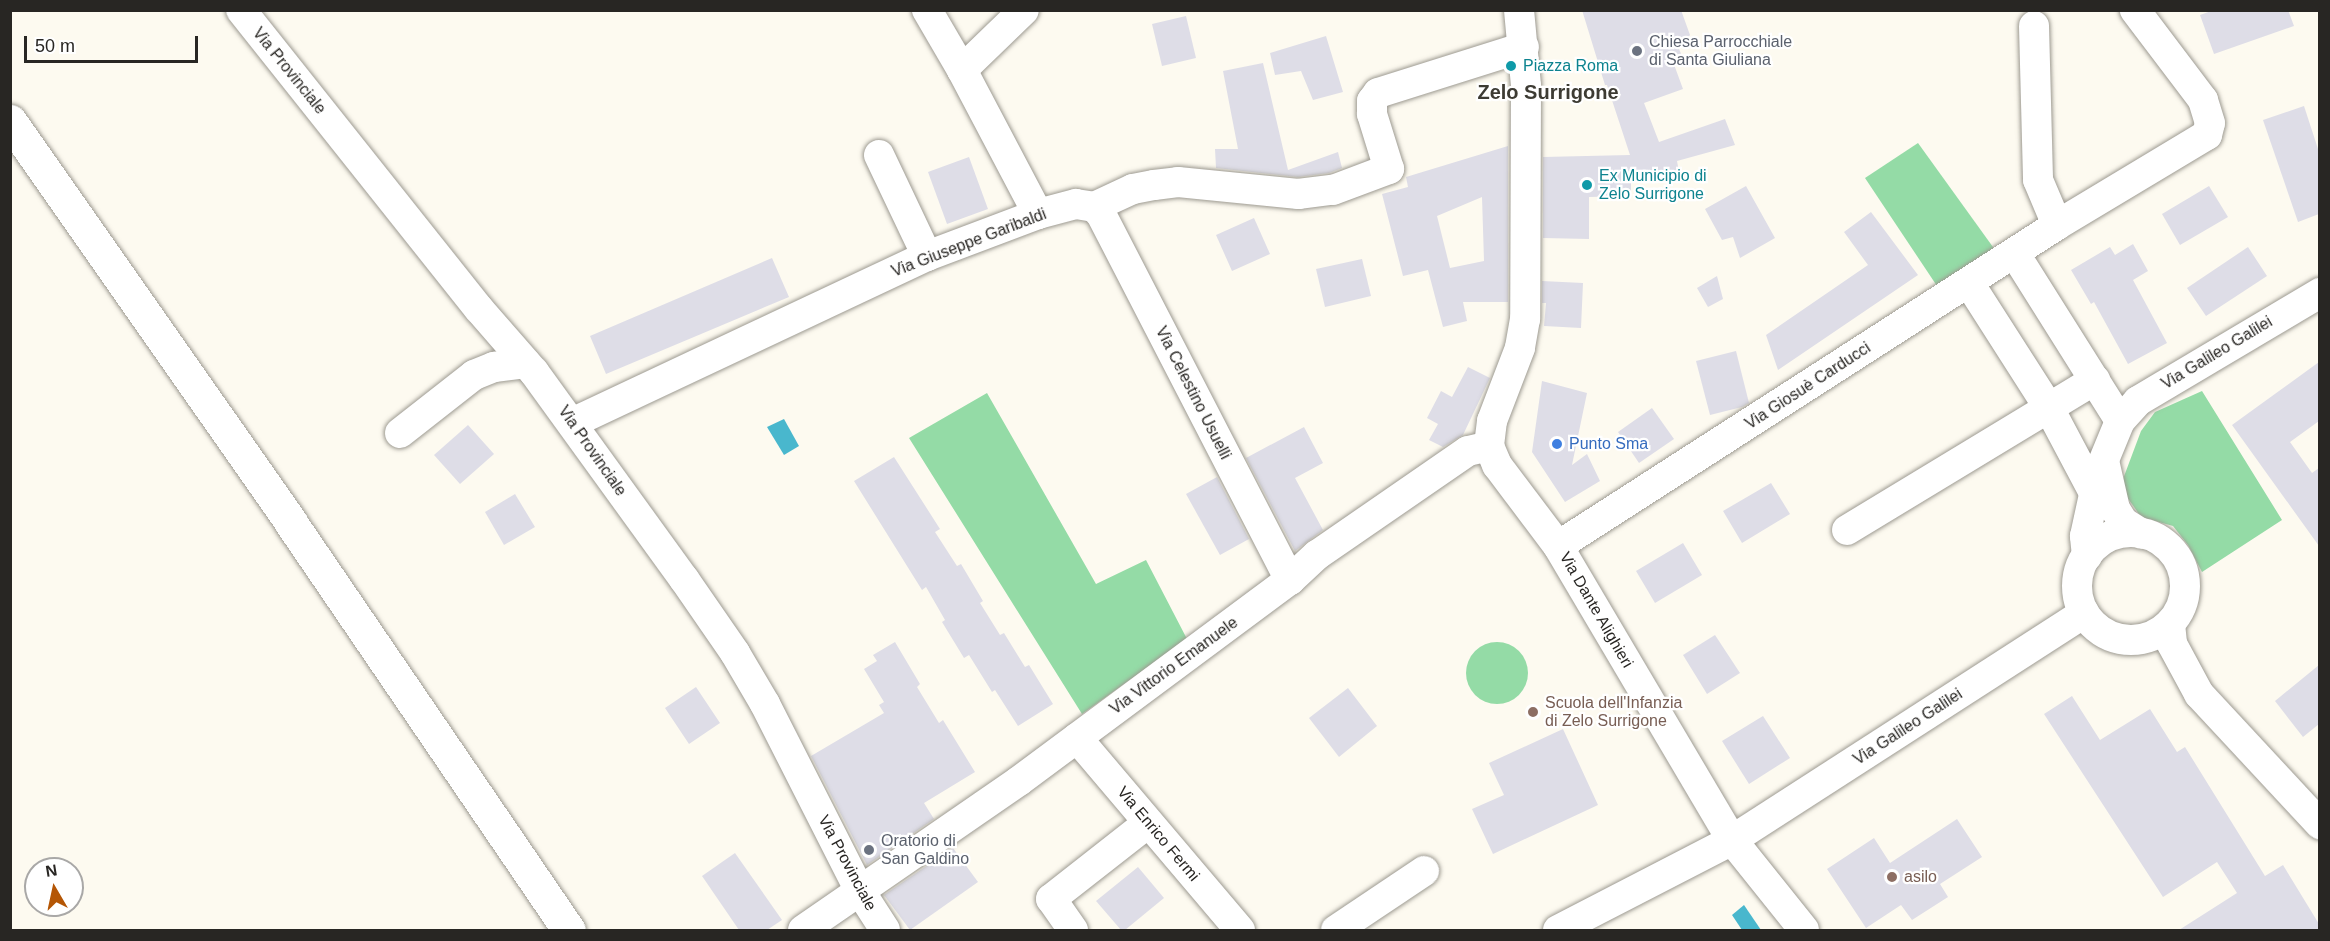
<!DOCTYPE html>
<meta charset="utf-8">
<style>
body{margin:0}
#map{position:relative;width:2330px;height:941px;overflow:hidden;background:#fdfaf0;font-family:Helvetica,sans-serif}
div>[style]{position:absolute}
.green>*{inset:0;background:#94dba6}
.round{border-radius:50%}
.water>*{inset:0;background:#49b7cd}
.building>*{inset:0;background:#dedde7}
.roads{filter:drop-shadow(0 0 2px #9d9a91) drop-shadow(0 0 2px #9d9a91)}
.minor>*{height:30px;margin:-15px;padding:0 15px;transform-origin:15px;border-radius:15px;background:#fff}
.minor>.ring{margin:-15px;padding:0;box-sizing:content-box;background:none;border:30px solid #fff;border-radius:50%}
.major>*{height:33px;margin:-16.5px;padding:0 16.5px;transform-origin:16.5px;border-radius:16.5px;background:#fff}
.dots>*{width:16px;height:16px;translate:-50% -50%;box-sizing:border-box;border:3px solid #fff;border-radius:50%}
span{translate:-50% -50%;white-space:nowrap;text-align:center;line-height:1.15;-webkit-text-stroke:4.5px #fff;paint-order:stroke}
.worship-label{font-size:16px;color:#5b616d}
.left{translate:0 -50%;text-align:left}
.culture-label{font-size:16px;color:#0d838f}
.street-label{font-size:16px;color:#282623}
.shop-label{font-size:16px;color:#366cbe}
.education-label{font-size:16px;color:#785e54}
.quarter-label{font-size:20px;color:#3d3b33;font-weight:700}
.frame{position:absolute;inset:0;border:12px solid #282623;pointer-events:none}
.north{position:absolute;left:24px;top:857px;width:60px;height:60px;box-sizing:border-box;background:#fff;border:2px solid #a9a8a7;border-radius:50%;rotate:351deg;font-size:16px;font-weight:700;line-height:24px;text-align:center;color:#282623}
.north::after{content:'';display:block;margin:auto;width:21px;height:27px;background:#b45605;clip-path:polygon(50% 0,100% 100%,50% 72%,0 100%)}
.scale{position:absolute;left:24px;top:36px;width:174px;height:27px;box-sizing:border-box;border:3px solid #282623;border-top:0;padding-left:8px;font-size:18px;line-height:21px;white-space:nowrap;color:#282623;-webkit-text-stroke:4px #fff;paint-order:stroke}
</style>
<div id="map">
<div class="green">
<div style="clip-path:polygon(1918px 143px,1998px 254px,1939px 289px,1865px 178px)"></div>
<div style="clip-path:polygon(2202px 391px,2282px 520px,2202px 572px,2188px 545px,2173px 526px,2141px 517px,2120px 487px,2141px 431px,2155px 412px)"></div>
<div style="clip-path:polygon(987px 393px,1096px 584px,1146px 560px,1187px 639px,1082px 714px,909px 438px)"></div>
<div class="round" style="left:1466px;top:642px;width:62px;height:62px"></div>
</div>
<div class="water">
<div style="clip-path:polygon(784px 419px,799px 446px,784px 455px,767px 427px)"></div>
<div style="clip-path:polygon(1744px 905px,1761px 930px,1742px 930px,1732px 915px)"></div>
</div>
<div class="building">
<div style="clip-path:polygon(1582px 10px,1681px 10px,1690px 35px,1679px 49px,1682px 56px,1672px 59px,1683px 89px,1644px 103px,1659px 142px,1725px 119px,1735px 145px,1677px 161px,1679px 172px,1631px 175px,1631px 196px,1589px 197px,1589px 239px,1543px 238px,1543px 157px,1630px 155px,1607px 85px,1605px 85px)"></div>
<div style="clip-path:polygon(2214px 10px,2288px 10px,2294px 26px,2214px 54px,2200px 15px)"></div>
<div style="clip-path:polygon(1186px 16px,1196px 58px,1162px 66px,1152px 24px)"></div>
<div style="clip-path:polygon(1326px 36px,1343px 92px,1313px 100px,1301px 71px,1275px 75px,1270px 53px)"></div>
<div style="clip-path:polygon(1263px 63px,1288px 170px,1338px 152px,1342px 168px,1329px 173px,1298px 177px,1216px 168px,1215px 149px,1238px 149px,1223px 71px)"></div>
<div style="clip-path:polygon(2304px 106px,2319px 152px,2319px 214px,2298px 222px,2263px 120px)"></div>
<div style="clip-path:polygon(evenodd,1508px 146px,1508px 302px,1463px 302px,1467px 321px,1443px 327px,1428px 270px,1403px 276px,1382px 194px,1408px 187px,1406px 177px,1508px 146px,1482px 197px,1484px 261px,1450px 268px,1437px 216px,1482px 197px)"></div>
<div style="clip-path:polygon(969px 157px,988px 209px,947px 224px,928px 172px)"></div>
<div style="clip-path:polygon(1746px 186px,1775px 238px,1740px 258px,1733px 237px,1722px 240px,1705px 209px)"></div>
<div style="clip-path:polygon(2209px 186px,2228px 217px,2180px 245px,2162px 214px)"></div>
<div style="clip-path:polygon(1871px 212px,1918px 275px,1778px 370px,1766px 335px,1868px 265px,1844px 232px)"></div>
<div style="clip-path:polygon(1254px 218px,1270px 254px,1232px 271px,1216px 235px)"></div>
<div style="clip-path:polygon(2133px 244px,2148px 271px,2133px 280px,2167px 343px,2128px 364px,2094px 302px,2091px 304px,2071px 270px,2110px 247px,2115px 255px)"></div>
<div style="clip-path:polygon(2248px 247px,2267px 276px,2206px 316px,2187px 288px)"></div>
<div style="clip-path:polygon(772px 258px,789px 297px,606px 374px,590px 336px)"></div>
<div style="clip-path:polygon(1362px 259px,1371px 296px,1325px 307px,1316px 269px)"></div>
<div style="clip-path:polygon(1717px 276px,1723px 299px,1708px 307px,1697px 288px)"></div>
<div style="clip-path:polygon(1542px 281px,1583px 283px,1581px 328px,1544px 326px,1546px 303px,1542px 303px)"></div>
<div style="clip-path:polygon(1736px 351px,1749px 403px,1742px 407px,1710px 415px,1696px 361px)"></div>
<div style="clip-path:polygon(2319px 362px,2319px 421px,2290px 442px,2312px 473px,2319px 468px,2319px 546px,2232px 425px)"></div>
<div style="clip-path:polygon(1468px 367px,1490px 378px,1463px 435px,1443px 447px,1429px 440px,1438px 424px,1427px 418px,1441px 391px,1452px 397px)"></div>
<div style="clip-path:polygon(1542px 381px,1587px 393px,1572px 465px,1587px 454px,1600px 481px,1565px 502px,1532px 452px)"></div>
<div style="clip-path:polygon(1652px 408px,1674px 439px,1639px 463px,1618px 432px)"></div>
<div style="clip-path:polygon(468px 425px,494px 454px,460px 484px,434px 455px)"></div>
<div style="clip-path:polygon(1304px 427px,1323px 463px,1295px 478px,1323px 530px,1295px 551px,1246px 458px)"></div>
<div style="clip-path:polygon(894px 457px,940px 529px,935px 532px,957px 566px,961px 564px,983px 601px,980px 603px,1000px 635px,1004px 633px,1025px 667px,1029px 665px,1053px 704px,1018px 726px,995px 690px,992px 692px,969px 655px,964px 658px,942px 622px,945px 620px,926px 587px,922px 590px,854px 481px)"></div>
<div style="clip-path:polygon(1217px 477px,1249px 539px,1220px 555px,1186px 494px)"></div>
<div style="clip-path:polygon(1771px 483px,1790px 514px,1742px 543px,1723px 511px)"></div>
<div style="clip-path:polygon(515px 494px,535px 527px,504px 545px,485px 512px)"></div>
<div style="clip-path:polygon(1683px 543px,1702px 575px,1655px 603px,1636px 571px)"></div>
<div style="clip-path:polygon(1715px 635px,1740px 673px,1707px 694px,1683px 655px)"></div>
<div style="clip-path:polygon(895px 642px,920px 684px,917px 687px,939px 723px,943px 720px,975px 772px,924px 803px,934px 819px,867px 865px,811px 756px,884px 713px,879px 705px,884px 702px,864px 669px,877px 661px,873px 655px)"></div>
<div style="clip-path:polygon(2319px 665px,2319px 724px,2303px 737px,2275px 701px)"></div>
<div style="clip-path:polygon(696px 687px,720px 723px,689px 744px,665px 708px)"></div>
<div style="clip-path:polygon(1348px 688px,1377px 726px,1339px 757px,1309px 718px)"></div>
<div style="clip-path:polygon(2072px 696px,2100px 740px,2150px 709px,2177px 752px,2185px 747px,2265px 876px,2283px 865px,2319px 924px,2319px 930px,2179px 930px,2237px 893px,2217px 862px,2163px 897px,2044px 714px)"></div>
<div style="clip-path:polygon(1763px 716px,1790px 758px,1749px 784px,1722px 741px)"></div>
<div style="clip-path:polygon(1563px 729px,1598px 805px,1493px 854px,1472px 809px,1504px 795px,1489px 763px)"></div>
<div style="clip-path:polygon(1957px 819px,1982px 857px,1940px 884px,1948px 897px,1912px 920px,1901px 905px,1866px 928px,1827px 869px,1874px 838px,1890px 863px)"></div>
<div style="clip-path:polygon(953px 848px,978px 882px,910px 930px,884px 895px)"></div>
<div style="clip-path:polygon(735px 853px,782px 920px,767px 930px,739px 930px,702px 876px)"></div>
<div style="clip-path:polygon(1138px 867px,1164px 898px,1125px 930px,1121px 930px,1096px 901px)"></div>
</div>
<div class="roads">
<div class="minor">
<div style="left:241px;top:10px;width:382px;rotate:51.5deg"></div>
<div style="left:479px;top:309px;width:84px;rotate:48.9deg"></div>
<div style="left:534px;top:372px;width:256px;rotate:54.1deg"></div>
<div style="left:684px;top:579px;width:90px;rotate:55.4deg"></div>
<div style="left:735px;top:653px;width:59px;rotate:59.5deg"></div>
<div style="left:765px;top:704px;width:210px;rotate:63.1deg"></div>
<div style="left:860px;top:891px;width:46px;rotate:57.3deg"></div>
<div style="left:927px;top:10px;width:69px;rotate:59.7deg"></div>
<div style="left:962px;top:70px;width:163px;rotate:62.2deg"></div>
<div style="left:1519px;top:10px;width:76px;rotate:84.7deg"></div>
<div style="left:1526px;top:86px;width:233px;rotate:90.2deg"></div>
<div style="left:1525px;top:319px;width:29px;rotate:100deg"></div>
<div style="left:1520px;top:348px;width:78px;rotate:111deg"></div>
<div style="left:1492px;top:421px;width:25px;rotate:97deg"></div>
<div style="left:1489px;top:446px;width:21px;rotate:67deg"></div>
<div style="left:1497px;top:465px;width:101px;rotate:53deg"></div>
<div style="left:1558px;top:546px;width:342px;rotate:59.4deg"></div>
<div style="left:1732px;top:840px;width:115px;rotate:51.3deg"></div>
<div style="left:2034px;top:26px;width:154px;rotate:88.5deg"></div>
<div style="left:2038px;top:180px;width:49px;rotate:67.1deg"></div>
<div style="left:962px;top:70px;width:86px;rotate:-44.1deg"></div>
<div style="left:879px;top:155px;width:112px;rotate:64.6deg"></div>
<div style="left:1094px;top:207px;width:10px;rotate:45deg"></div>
<div style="left:1101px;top:214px;width:412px;rotate:62.7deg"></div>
<div style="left:2015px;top:254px;width:197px;rotate:57.8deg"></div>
<div style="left:1969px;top:283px;width:148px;rotate:57.4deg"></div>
<div style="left:2049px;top:408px;width:96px;rotate:62.1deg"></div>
<div style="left:572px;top:423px;width:392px;rotate:-25.2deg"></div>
<div style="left:927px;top:256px;width:119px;rotate:-20.7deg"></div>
<div style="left:1038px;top:214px;width:39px;rotate:-15deg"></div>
<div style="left:1076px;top:204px;width:18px;rotate:9deg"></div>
<div style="left:1094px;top:207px;width:43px;rotate:-24.8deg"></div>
<div style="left:1133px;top:189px;width:21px;rotate:-11deg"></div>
<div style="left:1154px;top:185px;width:24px;rotate:-7deg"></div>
<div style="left:1178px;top:182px;width:121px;rotate:5.7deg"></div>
<div style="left:1298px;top:194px;width:35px;rotate:-7deg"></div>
<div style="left:1333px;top:190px;width:60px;rotate:-20.6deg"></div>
<div style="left:1389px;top:169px;width:58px;rotate:-107.2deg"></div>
<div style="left:1372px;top:114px;width:13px;rotate:-90deg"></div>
<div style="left:1372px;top:101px;width:10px;rotate:-53deg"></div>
<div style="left:1378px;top:93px;width:153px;rotate:-17.5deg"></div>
<div style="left:400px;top:433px;width:94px;rotate:-38.1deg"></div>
<div style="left:474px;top:375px;width:22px;rotate:-22deg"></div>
<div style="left:494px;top:367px;width:32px;rotate:-7deg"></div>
<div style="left:2105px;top:465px;width:45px;rotate:77.2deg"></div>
<div style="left:2115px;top:509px;width:15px;rotate:58deg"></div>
<div style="left:2123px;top:522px;width:22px;rotate:32deg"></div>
<div style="left:1847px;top:530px;width:290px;rotate:-31.2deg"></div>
<div class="ring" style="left:2077px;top:532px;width:78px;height:78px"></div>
<div style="left:1558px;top:546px;width:593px;rotate:-32.75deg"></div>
<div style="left:2057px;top:225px;width:175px;rotate:-31deg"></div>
<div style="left:2207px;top:135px;width:12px;rotate:-76deg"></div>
<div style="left:2210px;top:123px;width:24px;rotate:-107deg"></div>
<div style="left:2203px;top:100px;width:113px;rotate:-127.1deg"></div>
<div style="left:2087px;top:556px;width:20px;rotate:-96deg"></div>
<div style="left:2085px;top:536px;width:66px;rotate:-77.7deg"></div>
<div style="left:2099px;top:472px;width:55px;rotate:-67.6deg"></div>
<div style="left:2120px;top:421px;width:27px;rotate:-48deg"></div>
<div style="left:2138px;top:401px;width:212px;rotate:-30.7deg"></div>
<div style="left:2170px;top:624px;width:20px;rotate:84deg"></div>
<div style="left:2172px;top:644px;width:57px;rotate:61.6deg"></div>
<div style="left:2199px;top:694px;width:178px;rotate:47.1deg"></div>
<div style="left:1077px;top:738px;width:252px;rotate:49.7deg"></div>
<div style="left:803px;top:930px;width:262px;rotate:-34.6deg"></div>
<div style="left:1019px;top:781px;width:337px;rotate:-36.6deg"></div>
<div style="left:1290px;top:580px;width:37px;rotate:-43deg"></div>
<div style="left:1317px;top:555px;width:183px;rotate:-34.6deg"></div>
<div style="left:1468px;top:451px;width:22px;rotate:-13deg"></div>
<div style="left:1073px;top:930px;width:38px;rotate:-125deg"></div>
<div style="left:1051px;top:899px;width:123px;rotate:-38.1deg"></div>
<div style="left:1336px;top:930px;width:106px;rotate:-33.8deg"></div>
<div style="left:1558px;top:930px;width:196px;rotate:-27.3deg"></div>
<div style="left:1732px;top:840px;width:419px;rotate:-32.8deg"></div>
</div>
<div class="major">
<div style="left:10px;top:121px;width:490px;rotate:55deg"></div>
<div style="left:291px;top:523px;width:493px;rotate:55.7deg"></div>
</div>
</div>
<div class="dots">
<div style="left:1637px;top:51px;background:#6b7280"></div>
<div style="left:1511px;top:66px;background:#0f9aa8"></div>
<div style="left:1587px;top:185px;background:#0f9aa8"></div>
<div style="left:1557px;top:444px;background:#3f7fe0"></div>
<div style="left:1533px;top:712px;background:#8d6e63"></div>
<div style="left:869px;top:850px;background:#6b7280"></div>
<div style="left:1892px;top:877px;background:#8d6e63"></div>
</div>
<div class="worship-label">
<span class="left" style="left:1649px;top:51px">Chiesa Parrocchiale<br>di Santa Giuliana</span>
<span class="left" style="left:881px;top:850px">Oratorio di<br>San Galdino</span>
</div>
<div class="culture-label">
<span class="left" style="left:1523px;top:66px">Piazza Roma</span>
<span class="left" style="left:1599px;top:185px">Ex Municipio di<br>Zelo Surrigone</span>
</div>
<div class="street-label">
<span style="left:289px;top:71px;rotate:51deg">Via Provinciale</span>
<span style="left:969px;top:243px;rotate:-21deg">Via Giuseppe Garibaldi</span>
<span style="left:2217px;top:353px;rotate:-31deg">Via Galileo Galilei</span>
<span style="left:1808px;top:386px;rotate:-33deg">Via Giosuè Carducci</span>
<span style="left:1193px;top:393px;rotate:63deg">Via Celestino Usuelli</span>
<span style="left:592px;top:451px;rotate:55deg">Via Provinciale</span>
<span style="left:1596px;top:610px;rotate:60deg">Via Dante Alighieri</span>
<span style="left:1174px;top:666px;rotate:-36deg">Via Vittorio Emanuele</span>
<span style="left:1908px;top:727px;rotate:-33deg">Via Galileo Galilei</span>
<span style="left:1158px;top:834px;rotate:50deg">Via Enrico Fermi</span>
<span style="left:847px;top:863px;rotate:62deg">Via Provinciale</span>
</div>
<div class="shop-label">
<span class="left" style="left:1569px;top:444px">Punto Sma</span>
</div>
<div class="education-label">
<span class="left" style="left:1545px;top:712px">Scuola dell'Infanzia<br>di Zelo Surrigone</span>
<span class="left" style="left:1904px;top:877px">asilo</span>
</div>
<div class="quarter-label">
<span style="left:1548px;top:92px">Zelo Surrigone</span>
</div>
<div class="frame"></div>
<div class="north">N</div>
<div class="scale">50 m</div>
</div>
